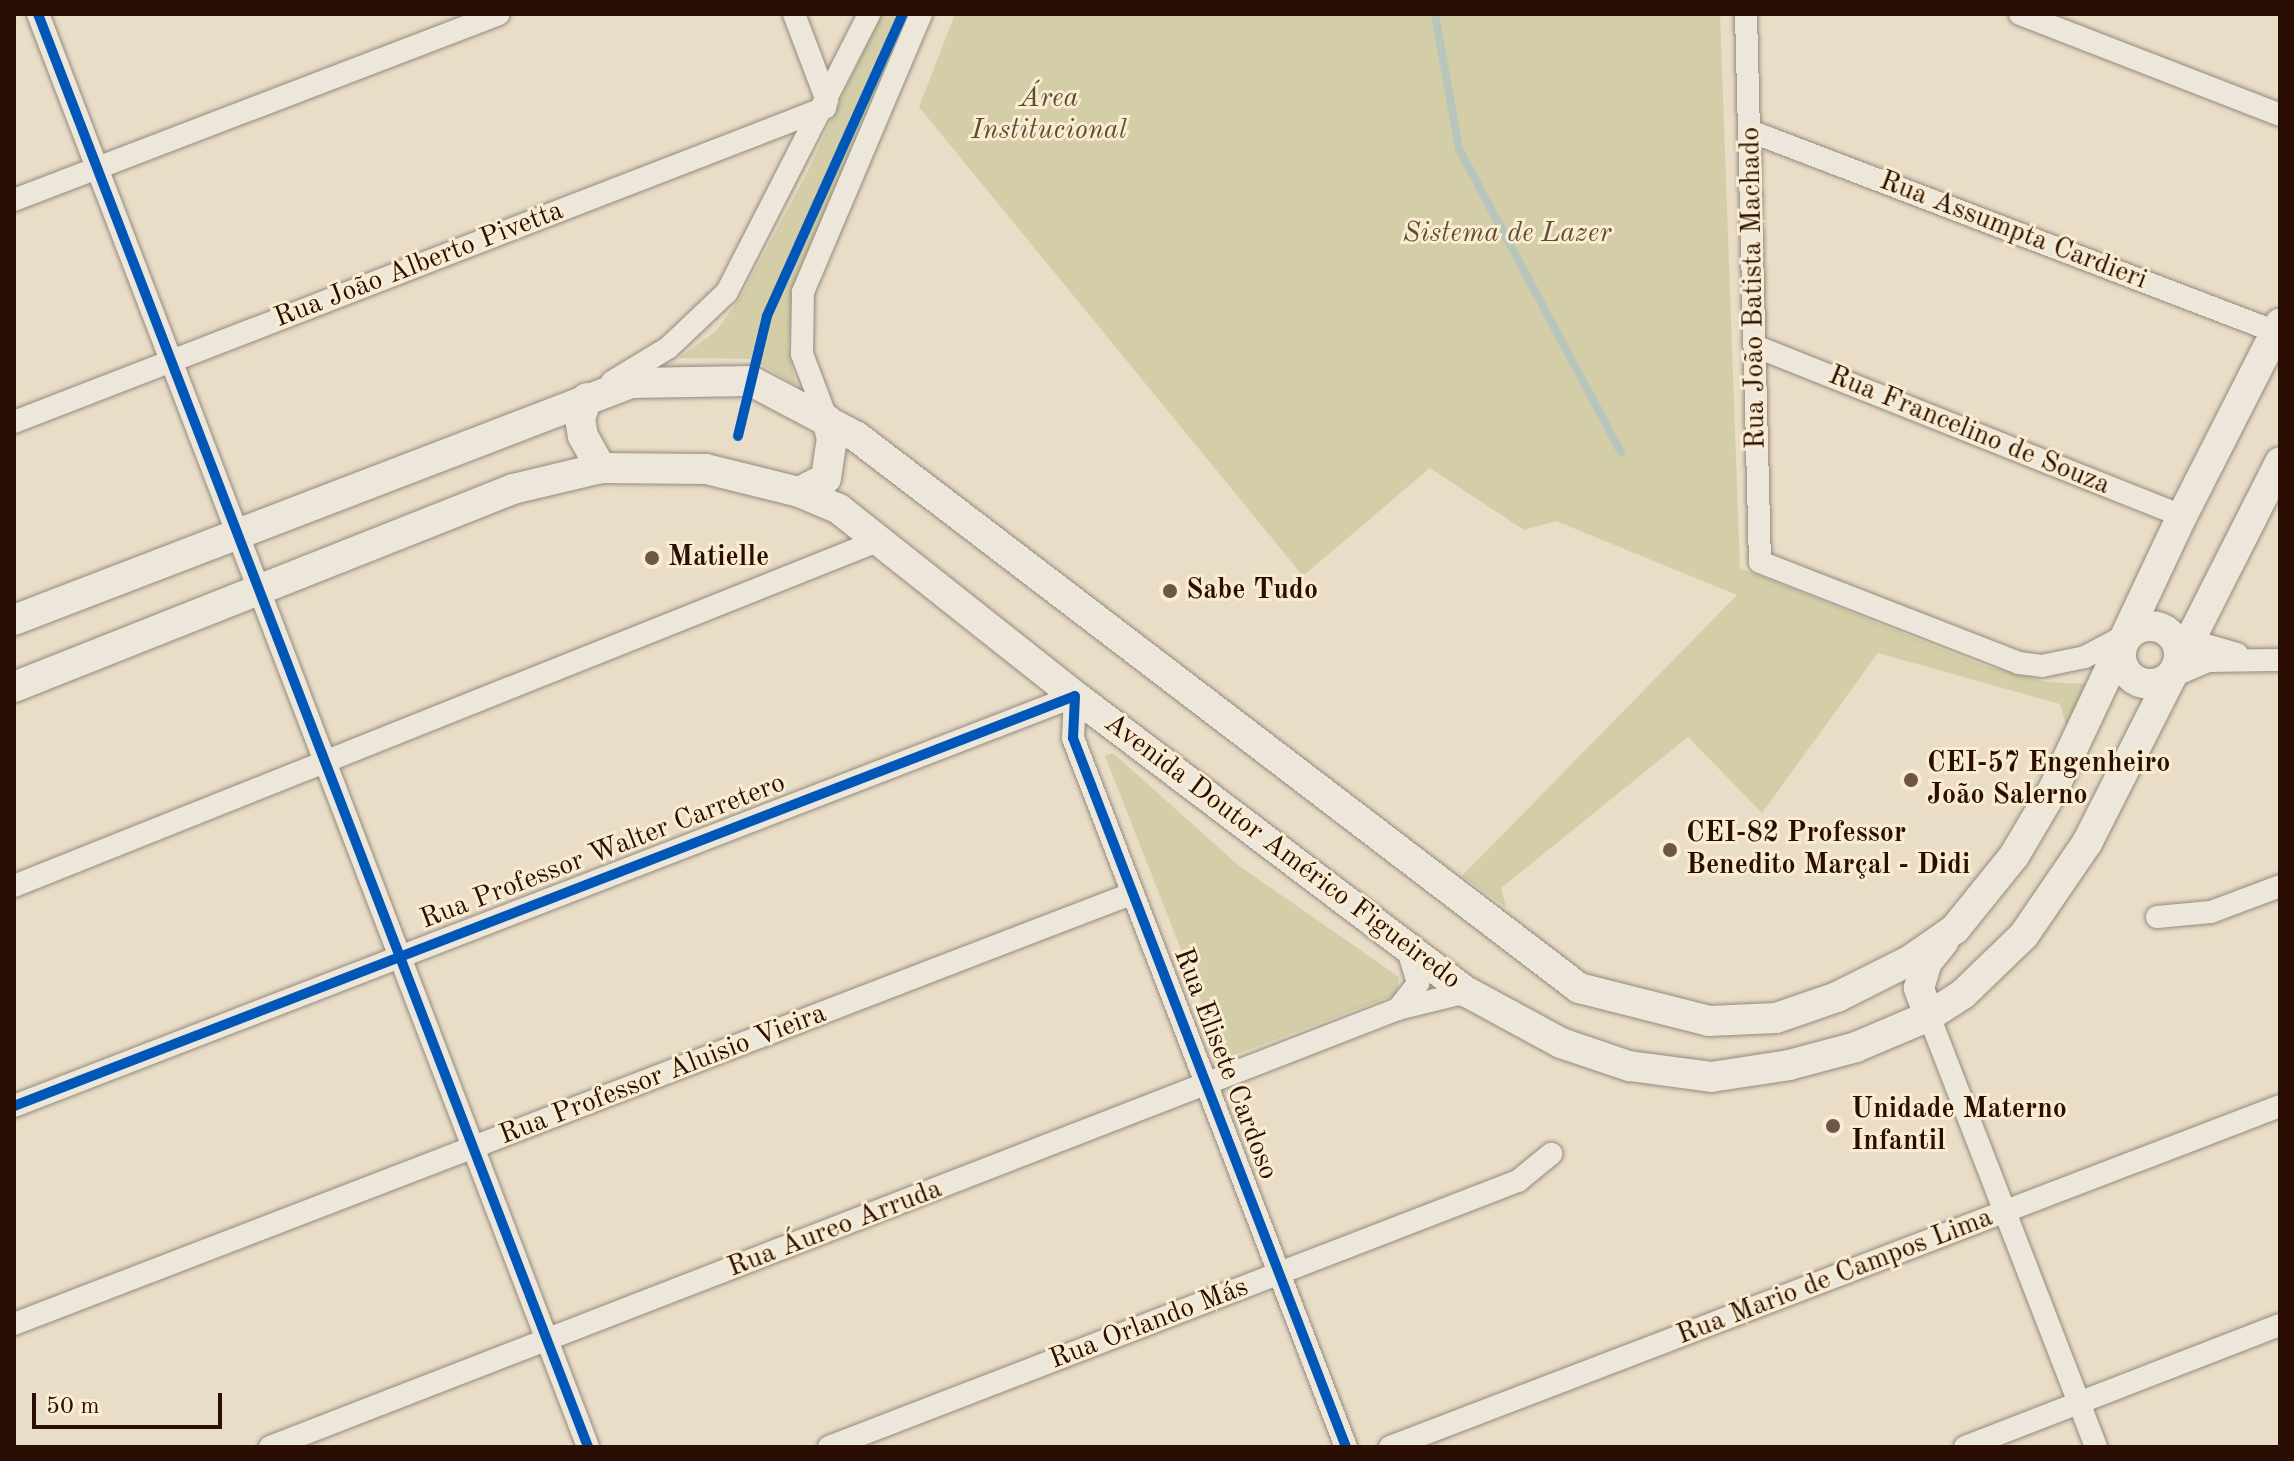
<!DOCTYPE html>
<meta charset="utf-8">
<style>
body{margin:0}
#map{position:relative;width:2294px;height:1461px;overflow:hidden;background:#e9ddc7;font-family:"Old Standard TT",serif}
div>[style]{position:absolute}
.green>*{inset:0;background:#d3cea7}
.stream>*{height:8px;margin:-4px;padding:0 4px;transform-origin:4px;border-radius:4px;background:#b7c5bd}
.roads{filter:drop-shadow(0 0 2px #948a7c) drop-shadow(0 0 2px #948a7c)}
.street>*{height:22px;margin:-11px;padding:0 11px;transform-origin:11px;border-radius:11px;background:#ece6db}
.secondary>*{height:30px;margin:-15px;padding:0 15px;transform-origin:15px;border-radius:15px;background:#ece6db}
.secondary>.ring{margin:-15px;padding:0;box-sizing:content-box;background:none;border:30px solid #ece6db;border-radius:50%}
.cycleway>*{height:10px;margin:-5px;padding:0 5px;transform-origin:5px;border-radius:5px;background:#0057b8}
.dots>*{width:22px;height:22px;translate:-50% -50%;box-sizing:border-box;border:4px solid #faecd1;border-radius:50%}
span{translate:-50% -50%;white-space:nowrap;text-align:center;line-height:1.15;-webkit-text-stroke:6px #faecd1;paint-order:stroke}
.park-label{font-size:28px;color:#5f4d33;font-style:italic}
.street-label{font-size:28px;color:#2a0e03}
.poi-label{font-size:28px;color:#2a0e03;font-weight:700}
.left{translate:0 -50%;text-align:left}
.frame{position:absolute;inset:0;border:16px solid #2a0e03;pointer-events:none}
.scale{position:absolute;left:32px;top:1393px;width:190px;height:36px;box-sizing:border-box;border:4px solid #2a0e03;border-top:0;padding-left:10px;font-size:24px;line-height:28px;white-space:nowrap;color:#2a0e03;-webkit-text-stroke:6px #faecd1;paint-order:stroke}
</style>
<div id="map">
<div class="green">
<div style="clip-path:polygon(880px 14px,914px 14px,795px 283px,788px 346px,796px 385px,752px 359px,679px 358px,716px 331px,742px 295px,806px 175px)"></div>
<div style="clip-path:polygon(955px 14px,1720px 14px,1740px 568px,1985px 666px,2047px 682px,2087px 684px,2067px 728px,2060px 704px,1878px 653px,1762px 813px,1688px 737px,1501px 888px,1506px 907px,1462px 876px,1737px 595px,1556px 521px,1524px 530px,1430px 468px,1303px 576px,919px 107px)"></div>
<div style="clip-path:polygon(1113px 753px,1238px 865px,1399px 977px,1397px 994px,1224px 1059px,1105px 756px)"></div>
</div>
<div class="stream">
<div style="left:1435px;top:14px;width:137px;rotate:79.9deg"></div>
<div style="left:1459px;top:149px;width:344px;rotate:61.9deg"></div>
</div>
<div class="roads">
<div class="street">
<div style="left:38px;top:14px;width:1535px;rotate:69deg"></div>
<div style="left:794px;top:14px;width:93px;rotate:69.2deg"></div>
<div style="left:1746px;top:14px;width:548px;rotate:88.54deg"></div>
<div style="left:1760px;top:562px;width:278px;rotate:21.3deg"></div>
<div style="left:2019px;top:663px;width:23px;rotate:7deg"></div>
<div style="left:2042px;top:666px;width:44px;rotate:-11.8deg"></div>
<div style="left:2085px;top:657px;width:49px;rotate:-28.1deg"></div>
<div style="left:2020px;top:14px;width:279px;rotate:21.2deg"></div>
<div style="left:1750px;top:131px;width:563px;rotate:20.91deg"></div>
<div style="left:14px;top:200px;width:519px;rotate:-20.98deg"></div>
<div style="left:1755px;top:346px;width:460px;rotate:21.7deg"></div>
<div style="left:612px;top:382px;width:66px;rotate:-31.3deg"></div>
<div style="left:668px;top:348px;width:81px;rotate:-43.5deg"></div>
<div style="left:727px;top:292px;width:312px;rotate:-62.9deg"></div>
<div style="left:827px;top:420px;width:71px;rotate:-110.7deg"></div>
<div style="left:802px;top:354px;width:62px;rotate:-89.1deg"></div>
<div style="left:803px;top:292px;width:302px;rotate:-67deg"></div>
<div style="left:14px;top:422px;width:870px;rotate:-21.17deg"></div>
<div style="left:2171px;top:635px;width:69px;rotate:16.1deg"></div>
<div style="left:2171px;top:677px;width:40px;rotate:-23.4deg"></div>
<div style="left:2208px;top:661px;width:72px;rotate:-0.8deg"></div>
<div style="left:14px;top:886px;width:933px;rotate:-21.78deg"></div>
<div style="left:2157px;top:917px;width:54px;rotate:-5.3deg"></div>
<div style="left:2211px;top:912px;width:74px;rotate:-20.6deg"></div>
<div style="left:1398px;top:1009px;width:33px;rotate:-52deg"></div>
<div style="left:1418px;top:983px;width:37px;rotate:-107deg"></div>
<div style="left:1929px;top:1016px;width:462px;rotate:68.8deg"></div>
<div style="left:14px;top:1106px;width:1137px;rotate:-21.13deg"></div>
<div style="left:1075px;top:696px;width:42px;rotate:92.7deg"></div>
<div style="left:1073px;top:738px;width:760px;rotate:68.94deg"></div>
<div style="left:14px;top:1324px;width:1199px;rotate:-21.06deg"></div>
<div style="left:270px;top:1447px;width:1210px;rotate:-21.22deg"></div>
<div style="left:1398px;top:1009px;width:71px;rotate:-13.8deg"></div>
<div style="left:829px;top:1447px;width:739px;rotate:-21.11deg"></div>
<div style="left:1518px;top:1181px;width:43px;rotate:-39.3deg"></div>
<div style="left:1390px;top:1447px;width:953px;rotate:-20.96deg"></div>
<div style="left:1965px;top:1447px;width:338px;rotate:-21.2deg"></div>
</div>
<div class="secondary">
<div style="left:587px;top:398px;width:21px;rotate:109deg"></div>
<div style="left:580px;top:418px;width:18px;rotate:81deg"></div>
<div style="left:583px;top:436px;width:37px;rotate:61deg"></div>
<div style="left:799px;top:492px;width:30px;rotate:-27deg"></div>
<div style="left:826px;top:478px;width:40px;rotate:-81.5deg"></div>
<div style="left:832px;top:438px;width:19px;rotate:-106deg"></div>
<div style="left:14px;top:620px;width:661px;rotate:-21.01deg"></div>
<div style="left:631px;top:383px;width:120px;rotate:-1deg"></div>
<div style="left:751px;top:381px;width:120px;rotate:27.8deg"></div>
<div style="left:857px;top:437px;width:908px;rotate:37.35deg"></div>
<div style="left:1579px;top:988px;width:134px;rotate:14.2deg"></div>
<div style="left:1709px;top:1021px;width:67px;rotate:-2.6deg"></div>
<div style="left:1776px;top:1018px;width:65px;rotate:-19deg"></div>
<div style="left:1837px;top:997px;width:80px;rotate:-26.6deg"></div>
<div style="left:1909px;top:961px;width:56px;rotate:-34.8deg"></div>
<div style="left:1955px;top:929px;width:94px;rotate:-51.1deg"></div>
<div style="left:2014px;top:856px;width:77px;rotate:-59.4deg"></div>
<div style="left:2053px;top:790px;width:303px;rotate:-64.8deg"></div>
<div style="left:2182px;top:516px;width:216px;rotate:-63deg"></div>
<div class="ring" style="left:2121px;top:626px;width:28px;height:28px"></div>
<div style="left:14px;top:687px;width:537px;rotate:-21.64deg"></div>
<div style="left:513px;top:489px;width:90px;rotate:-13.4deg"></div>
<div style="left:601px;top:468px;width:105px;rotate:0.5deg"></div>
<div style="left:706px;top:469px;width:96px;rotate:13.9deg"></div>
<div style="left:799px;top:492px;width:43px;rotate:23deg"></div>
<div style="left:839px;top:509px;width:301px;rotate:38.4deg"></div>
<div style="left:1075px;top:696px;width:491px;rotate:37.1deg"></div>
<div style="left:1467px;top:992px;width:107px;rotate:28.5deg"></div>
<div style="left:1561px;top:1043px;width:72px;rotate:18.7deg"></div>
<div style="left:1629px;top:1066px;width:83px;rotate:7.6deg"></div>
<div style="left:1711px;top:1077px;width:79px;rotate:-8.7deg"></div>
<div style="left:1789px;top:1065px;width:69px;rotate:-15deg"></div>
<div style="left:1856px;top:1047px;width:79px;rotate:-23deg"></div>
<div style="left:1929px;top:1016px;width:40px;rotate:-32.9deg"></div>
<div style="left:1963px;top:994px;width:85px;rotate:-44deg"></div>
<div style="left:2024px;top:935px;width:112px;rotate:-55.6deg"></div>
<div style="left:2087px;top:843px;width:427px;rotate:-63.1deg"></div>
<div style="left:1929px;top:1016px;width:30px;rotate:-110deg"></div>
<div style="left:1919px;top:988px;width:27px;rotate:-73deg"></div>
<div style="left:1927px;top:962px;width:26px;rotate:-51deg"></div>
</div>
</div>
<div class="cycleway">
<div style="left:38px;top:14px;width:1535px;rotate:69deg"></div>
<div style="left:738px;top:436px;width:123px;rotate:-76.4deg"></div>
<div style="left:767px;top:316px;width:331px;rotate:-65.8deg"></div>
<div style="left:14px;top:1106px;width:1137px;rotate:-21.13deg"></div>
<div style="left:1075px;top:696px;width:42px;rotate:92.7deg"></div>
<div style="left:1073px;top:738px;width:760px;rotate:68.94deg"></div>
</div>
<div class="dots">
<div style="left:652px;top:558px;background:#6d5648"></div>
<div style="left:1170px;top:591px;background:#6d5648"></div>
<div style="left:1911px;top:780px;background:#6d5648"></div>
<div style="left:1670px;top:850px;background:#6d5648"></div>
<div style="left:1833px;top:1126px;background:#6d5648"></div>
</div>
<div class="park-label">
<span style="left:1049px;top:115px">Área<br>Institucional</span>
<span style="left:1507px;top:234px">Sistema de Lazer</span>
</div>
<div class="street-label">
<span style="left:2013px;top:231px;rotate:21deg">Rua Assumpta Cardieri</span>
<span style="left:419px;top:265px;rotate:-21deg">Rua João Alberto Pivetta</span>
<span style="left:1754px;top:288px;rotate:-91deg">Rua João Batista Machado</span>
<span style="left:1969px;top:431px;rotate:22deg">Rua Francelino de Souza</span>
<span style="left:603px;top:852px;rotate:-21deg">Rua Professor Walter Carretero</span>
<span style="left:1282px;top:852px;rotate:37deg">Avenida Doutor Américo Figueiredo</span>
<span style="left:1225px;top:1064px;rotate:69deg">Rua Elisete Cardoso</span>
<span style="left:663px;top:1075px;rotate:-21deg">Rua Professor Aluisio Vieira</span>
<span style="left:835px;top:1229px;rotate:-21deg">Rua Áureo Arruda</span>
<span style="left:1835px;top:1277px;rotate:-21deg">Rua Mario de Campos Lima</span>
<span style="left:1149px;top:1324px;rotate:-21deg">Rua Orlando Más</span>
</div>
<div class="poi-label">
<span class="left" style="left:668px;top:558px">Matielle</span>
<span class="left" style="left:1186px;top:591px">Sabe Tudo</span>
<span class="left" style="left:1927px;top:780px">CEI-57 Engenheiro<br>João Salerno</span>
<span class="left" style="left:1686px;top:850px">CEI-82 Professor<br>Benedito Marçal - Didi</span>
<span class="left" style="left:1851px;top:1126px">Unidade Materno<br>Infantil</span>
</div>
<div class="frame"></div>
<div class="scale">50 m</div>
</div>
